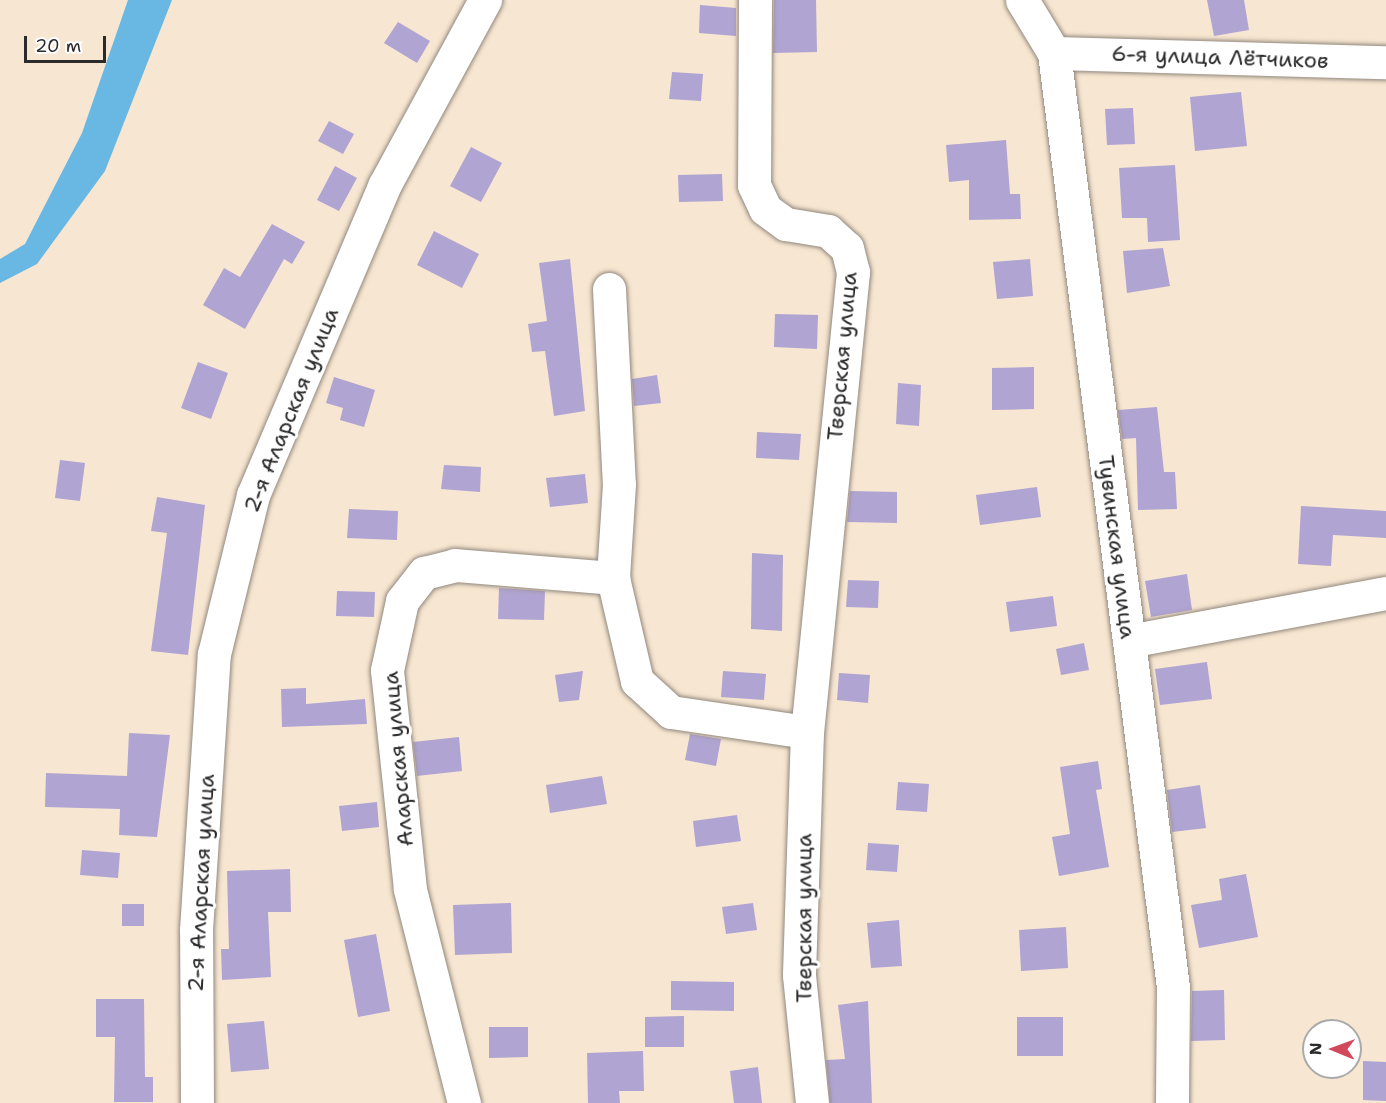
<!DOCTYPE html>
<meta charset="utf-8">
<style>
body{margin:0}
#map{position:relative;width:1386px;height:1103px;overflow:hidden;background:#f7e6d1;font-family:"Shantell Sans",sans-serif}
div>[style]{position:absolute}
.water>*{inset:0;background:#69b7e3}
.building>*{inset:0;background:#b0a4d2}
.roads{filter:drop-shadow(0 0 2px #91887e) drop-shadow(0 0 2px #91887e)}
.minor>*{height:33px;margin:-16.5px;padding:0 16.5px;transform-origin:16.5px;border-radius:16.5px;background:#fff}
span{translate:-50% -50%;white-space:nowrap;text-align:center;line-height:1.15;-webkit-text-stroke:6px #fff;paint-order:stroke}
.street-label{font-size:22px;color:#2b2b2b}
.north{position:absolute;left:1302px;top:1019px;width:60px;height:60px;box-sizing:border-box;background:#fff;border:2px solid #aaa;border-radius:50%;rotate:271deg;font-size:16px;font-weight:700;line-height:24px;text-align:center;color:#2b2b2b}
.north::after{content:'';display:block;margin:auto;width:21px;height:27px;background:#d1495b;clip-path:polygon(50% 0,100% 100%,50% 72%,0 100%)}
.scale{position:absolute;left:24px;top:36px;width:82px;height:27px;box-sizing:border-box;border:3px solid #2b2b2b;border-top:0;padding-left:8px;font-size:18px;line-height:21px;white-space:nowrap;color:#2b2b2b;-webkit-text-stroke:4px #fff;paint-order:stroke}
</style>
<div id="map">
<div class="water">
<div style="clip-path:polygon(128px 0,172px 0,105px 171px,37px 264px,0 283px,0 259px,25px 244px,82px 133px)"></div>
</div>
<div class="building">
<div style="clip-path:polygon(774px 0,816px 0,817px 52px,773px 53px)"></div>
<div style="clip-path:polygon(1207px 0,1244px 0,1249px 30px,1214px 36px)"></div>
<div style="clip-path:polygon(700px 5px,736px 8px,736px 36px,699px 33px)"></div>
<div style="clip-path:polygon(398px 22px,430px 41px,417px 63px,384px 43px)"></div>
<div style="clip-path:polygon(672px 72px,703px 74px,701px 101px,669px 99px)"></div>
<div style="clip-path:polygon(1241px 92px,1247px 146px,1195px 151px,1190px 97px)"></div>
<div style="clip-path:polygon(1133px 108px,1135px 144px,1107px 145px,1105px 109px)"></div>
<div style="clip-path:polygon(329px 121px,354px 134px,343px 154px,318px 141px)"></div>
<div style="clip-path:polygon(1006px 140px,1010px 194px,1020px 194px,1021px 219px,969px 220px,969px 180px,949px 182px,946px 145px)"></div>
<div style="clip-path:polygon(471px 147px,502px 163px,481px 202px,450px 186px)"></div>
<div style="clip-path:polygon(1175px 165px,1180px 240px,1148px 242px,1147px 218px,1122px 218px,1119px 168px)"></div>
<div style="clip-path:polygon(335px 166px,357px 178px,339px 211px,317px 200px)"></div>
<div style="clip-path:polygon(722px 174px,723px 201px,679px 202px,678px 175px)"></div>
<div style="clip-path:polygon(272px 224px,305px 242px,292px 264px,284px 259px,245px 329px,203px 305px,224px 268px,240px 277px)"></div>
<div style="clip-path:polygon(434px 231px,479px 254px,462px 288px,417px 265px)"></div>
<div style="clip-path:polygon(1163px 248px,1170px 286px,1127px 293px,1123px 251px)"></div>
<div style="clip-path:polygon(570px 259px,585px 411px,554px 416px,545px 351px,532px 352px,528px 324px,547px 321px,539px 263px)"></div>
<div style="clip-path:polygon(1030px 259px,1033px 296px,997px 299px,993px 262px)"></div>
<div style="clip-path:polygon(775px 314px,818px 315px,817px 349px,774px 347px)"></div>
<div style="clip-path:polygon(198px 362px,228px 373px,211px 419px,181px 408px)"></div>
<div style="clip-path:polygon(1034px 367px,1034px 409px,992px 410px,992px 368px)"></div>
<div style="clip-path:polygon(657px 375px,661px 403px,634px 406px,632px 379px)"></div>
<div style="clip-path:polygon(334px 377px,375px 390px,364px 427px,340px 420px,343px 408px,326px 403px)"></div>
<div style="clip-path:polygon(898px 383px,921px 385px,919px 426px,896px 424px)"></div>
<div style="clip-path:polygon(1157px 407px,1164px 472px,1175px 472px,1177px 509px,1138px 510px,1136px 438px,1122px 439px,1118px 410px)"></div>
<div style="clip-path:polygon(757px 432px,801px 434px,799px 460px,756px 458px)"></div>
<div style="clip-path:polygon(60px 460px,85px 463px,80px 501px,55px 498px)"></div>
<div style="clip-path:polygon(444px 465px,481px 467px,480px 492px,441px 489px)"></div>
<div style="clip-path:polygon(585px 474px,588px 503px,550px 507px,546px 478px)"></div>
<div style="clip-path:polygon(1037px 487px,1041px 517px,980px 525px,976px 495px)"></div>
<div style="clip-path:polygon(850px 491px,897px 492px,897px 523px,847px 522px)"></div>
<div style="clip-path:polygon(157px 497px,205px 505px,188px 655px,151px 651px,167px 533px,151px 531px)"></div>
<div style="clip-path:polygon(1301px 506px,1386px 511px,1386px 538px,1333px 535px,1331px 566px,1298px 564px)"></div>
<div style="clip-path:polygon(349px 509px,398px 511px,397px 540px,347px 538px)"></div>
<div style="clip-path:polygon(752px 553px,783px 555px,782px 631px,751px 629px)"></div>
<div style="clip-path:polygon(1187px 574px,1192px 610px,1151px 617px,1145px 581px)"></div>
<div style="clip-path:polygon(848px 580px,879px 581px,878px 608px,846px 607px)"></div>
<div style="clip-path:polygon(499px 588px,545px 591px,544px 620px,498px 619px)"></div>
<div style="clip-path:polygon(337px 591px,375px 592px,374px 617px,336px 616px)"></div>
<div style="clip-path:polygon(1053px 596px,1057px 626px,1010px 632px,1006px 602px)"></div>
<div style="clip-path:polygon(1084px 643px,1089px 670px,1061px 675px,1056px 649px)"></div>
<div style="clip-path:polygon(1207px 662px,1212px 699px,1160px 705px,1155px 669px)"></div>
<div style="clip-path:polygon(583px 671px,579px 700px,559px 702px,555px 675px)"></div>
<div style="clip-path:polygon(723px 671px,766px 674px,764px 700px,721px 697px)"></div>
<div style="clip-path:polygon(839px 673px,870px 675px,868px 703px,837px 700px)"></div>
<div style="clip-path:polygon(306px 688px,306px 704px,365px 699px,367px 724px,282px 727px,281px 689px)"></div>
<div style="clip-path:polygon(129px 733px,170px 735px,157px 837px,119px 835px,120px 809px,45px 807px,46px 773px,127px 776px)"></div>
<div style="clip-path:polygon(690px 734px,721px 739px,716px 766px,685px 760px)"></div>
<div style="clip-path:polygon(459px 737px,462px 771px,417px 776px,413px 742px)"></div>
<div style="clip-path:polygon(1098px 761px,1102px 789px,1096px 790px,1109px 867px,1059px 876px,1052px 837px,1070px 834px,1060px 767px)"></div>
<div style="clip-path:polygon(602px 776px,607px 804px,550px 813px,546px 785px)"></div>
<div style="clip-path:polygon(898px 782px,929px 784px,927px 812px,896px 810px)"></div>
<div style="clip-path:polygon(1200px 785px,1206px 828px,1172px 832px,1167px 790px)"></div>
<div style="clip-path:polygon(377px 802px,379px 827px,342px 831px,339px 806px)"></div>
<div style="clip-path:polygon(737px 815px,741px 841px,696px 847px,693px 821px)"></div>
<div style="clip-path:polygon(868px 843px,899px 845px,897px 872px,866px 870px)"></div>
<div style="clip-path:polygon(82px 850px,120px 853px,118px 878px,80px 875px)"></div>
<div style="clip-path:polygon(290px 869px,291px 912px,268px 912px,271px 977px,222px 980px,221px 949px,229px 949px,227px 871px)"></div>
<div style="clip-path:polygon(1246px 874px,1258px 937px,1199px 948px,1191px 905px,1222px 900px,1219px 879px)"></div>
<div style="clip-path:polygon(511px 903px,512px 953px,455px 955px,453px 905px)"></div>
<div style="clip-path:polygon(753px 903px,757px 930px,726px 934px,722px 907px)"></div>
<div style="clip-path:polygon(122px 904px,144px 904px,144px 926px,122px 926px)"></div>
<div style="clip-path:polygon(899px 920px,902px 966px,871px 968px,867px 923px)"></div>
<div style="clip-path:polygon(1066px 927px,1068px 968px,1021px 971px,1019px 930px)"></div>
<div style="clip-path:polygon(376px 934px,390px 1011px,358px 1017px,344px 940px)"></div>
<div style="clip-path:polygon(671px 981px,734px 982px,734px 1011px,671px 1010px)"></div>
<div style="clip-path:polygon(1224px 990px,1225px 1040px,1191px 1041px,1192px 991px)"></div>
<div style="clip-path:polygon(96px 999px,144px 999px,145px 1077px,153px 1077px,153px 1102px,114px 1102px,115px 1037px,96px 1037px)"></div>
<div style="clip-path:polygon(868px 1001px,872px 1103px,830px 1103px,826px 1060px,845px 1059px,838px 1005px)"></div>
<div style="clip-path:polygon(684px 1016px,684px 1047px,645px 1047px,645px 1017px)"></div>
<div style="clip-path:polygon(1017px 1017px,1063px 1017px,1063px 1056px,1017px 1056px)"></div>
<div style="clip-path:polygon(264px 1021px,269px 1069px,231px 1072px,227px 1024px)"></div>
<div style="clip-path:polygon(489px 1027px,528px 1027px,528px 1057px,489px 1058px)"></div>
<div style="clip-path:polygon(643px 1051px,644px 1091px,619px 1091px,620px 1103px,588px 1103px,587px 1053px)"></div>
<div style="clip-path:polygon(1363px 1061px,1386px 1062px,1386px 1101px,1363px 1100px)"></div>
<div style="clip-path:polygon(758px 1067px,762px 1103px,734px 1103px,730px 1071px)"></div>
</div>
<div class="roads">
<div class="minor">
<div style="left:755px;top:0;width:185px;rotate:90.3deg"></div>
<div style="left:754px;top:185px;width:26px;rotate:65deg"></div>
<div style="left:765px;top:209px;width:26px;rotate:36deg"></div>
<div style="left:786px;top:224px;width:43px;rotate:9.5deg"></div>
<div style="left:828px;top:231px;width:25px;rotate:42deg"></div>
<div style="left:847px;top:248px;width:25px;rotate:76deg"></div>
<div style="left:853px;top:272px;width:462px;rotate:95.7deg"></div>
<div style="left:807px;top:732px;width:243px;rotate:91.9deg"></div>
<div style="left:799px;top:975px;width:129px;rotate:84.2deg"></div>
<div style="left:1022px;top:0;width:62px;rotate:58.9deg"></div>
<div style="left:1054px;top:53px;width:942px;rotate:82.74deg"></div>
<div style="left:1173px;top:987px;width:116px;rotate:90.5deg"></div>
<div style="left:1054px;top:53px;width:332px;rotate:1.6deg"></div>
<div style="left:609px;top:289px;width:195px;rotate:87.1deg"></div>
<div style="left:619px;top:484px;width:94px;rotate:93.7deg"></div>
<div style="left:613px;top:578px;width:106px;rotate:76.9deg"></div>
<div style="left:637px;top:681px;width:46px;rotate:42.4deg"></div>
<div style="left:671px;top:712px;width:137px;rotate:8.4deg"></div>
<div style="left:1129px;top:641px;width:261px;rotate:-10.6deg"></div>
<div style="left:197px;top:1103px;width:173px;rotate:-90.3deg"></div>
<div style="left:196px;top:930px;width:277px;rotate:-86.3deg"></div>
<div style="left:214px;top:654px;width:164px;rotate:-76.2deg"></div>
<div style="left:253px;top:495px;width:336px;rotate:-67deg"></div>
<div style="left:384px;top:186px;width:212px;rotate:-61.5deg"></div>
<div style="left:464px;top:1103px;width:221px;rotate:-104.2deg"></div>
<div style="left:410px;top:889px;width:220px;rotate:-96deg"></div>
<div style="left:387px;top:670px;width:71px;rotate:-77.7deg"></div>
<div style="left:402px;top:601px;width:36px;rotate:-52deg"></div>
<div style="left:424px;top:573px;width:32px;rotate:-14deg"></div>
<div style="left:455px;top:565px;width:159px;rotate:4.7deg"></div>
</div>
</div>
<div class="street-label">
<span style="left:1220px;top:57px;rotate:2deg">6-я улица Лётчиков</span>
<span style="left:842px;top:356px;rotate:-85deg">Тверская улица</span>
<span style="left:291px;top:410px;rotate:-68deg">2-я Аларская улица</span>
<span style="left:1117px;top:547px;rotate:83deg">Тувинская улица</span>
<span style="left:398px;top:759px;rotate:-95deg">Аларская улица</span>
<span style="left:201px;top:883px;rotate:-87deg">2-я Аларская улица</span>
<span style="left:804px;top:918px;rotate:-90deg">Тверская улица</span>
</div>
<div class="north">N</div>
<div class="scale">20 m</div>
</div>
